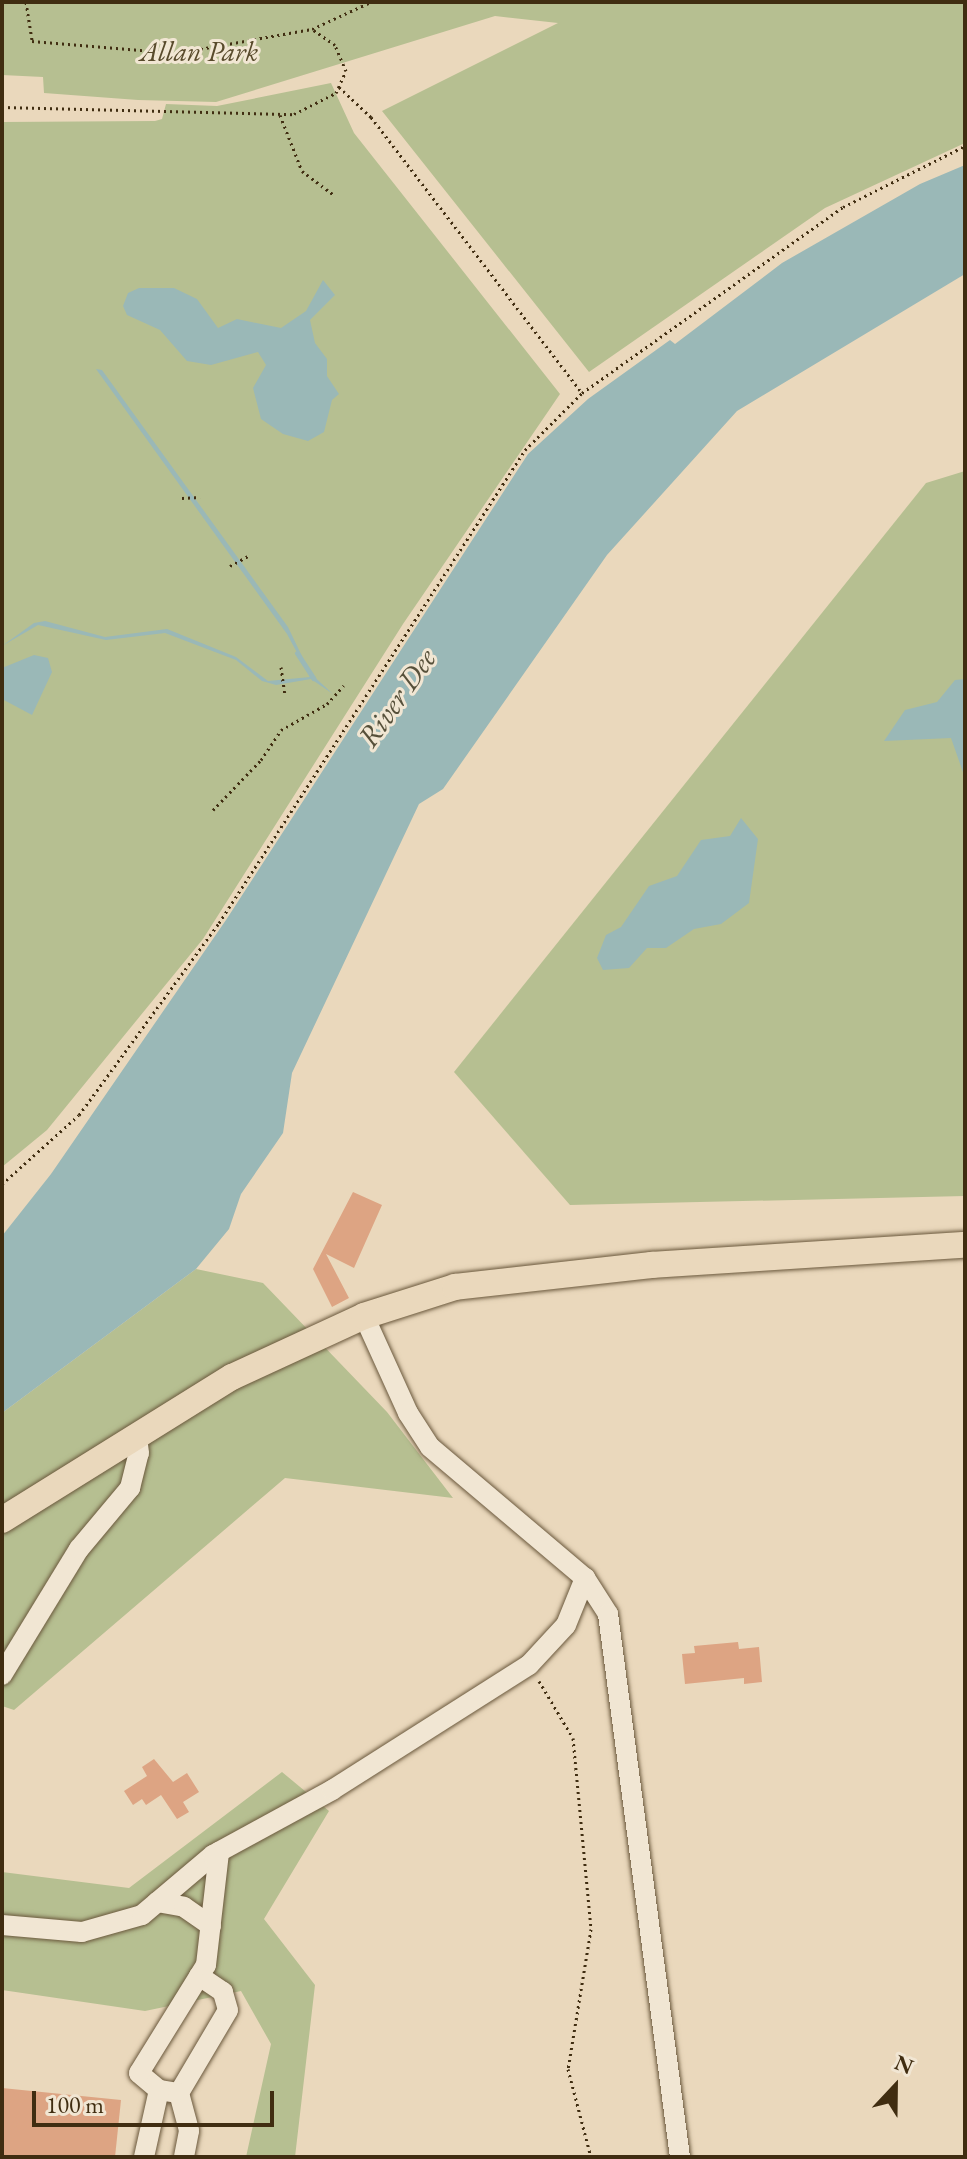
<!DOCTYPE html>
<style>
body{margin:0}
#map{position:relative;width:967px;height:2159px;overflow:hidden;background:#ead8bc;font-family:"EB Garamond",serif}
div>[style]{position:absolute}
.green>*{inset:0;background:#b6bf91}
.water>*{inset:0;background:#9ab8b7}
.stream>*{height:5px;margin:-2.5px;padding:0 2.5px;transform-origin:2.5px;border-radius:2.5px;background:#9ab8b7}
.building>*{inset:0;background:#dda483}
.path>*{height:3px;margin-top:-1.5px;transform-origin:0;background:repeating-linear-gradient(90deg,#402d11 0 2px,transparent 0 6px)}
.roads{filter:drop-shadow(0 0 2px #6a583c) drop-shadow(0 0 2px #6a583c)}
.minor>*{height:20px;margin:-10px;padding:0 10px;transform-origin:10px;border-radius:10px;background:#f1e6d3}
.major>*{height:26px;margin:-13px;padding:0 13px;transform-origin:13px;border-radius:13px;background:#ead8bc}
span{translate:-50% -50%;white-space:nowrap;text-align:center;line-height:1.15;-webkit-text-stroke:6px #f1e6d3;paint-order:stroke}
.park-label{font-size:28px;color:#584a2b;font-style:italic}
.water-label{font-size:30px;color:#56503a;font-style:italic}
.frame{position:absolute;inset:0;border:4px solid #402d11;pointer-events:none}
.north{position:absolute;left:855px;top:2047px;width:80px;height:80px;-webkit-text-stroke:6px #f1e6d3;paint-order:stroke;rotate:22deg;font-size:22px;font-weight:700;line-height:32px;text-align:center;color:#402d11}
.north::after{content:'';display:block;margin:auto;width:28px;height:36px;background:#402d11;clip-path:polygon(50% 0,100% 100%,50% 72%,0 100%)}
.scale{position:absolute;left:32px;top:2091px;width:242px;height:36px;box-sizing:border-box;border:4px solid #402d11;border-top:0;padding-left:10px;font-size:24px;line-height:28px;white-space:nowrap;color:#402d11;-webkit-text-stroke:6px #f1e6d3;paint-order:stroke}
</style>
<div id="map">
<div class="green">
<div style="clip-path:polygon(2px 2px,965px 2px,965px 143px,825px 208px,589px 372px,382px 111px,558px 23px,495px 16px,216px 102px,138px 100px,44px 93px,43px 77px,2px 75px)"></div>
<div style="clip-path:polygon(331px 83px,354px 133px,560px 394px,403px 624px,203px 939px,47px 1130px,2px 1167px,2px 122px,155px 121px,162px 119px,166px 104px,217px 106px)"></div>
<div style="clip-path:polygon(965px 471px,965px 1196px,570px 1205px,454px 1072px,926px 483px)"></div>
<div style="clip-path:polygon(196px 1269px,263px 1283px,387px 1412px,453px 1498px,285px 1478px,14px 1710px,2px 1706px,2px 1413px)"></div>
<div style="clip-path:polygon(282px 1772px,329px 1811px,264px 1919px,315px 1985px,295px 2157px,246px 2157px,271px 2044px,241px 1991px,145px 2011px,2px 1990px,2px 1872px,129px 1888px)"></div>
</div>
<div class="water">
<div style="clip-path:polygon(965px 165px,965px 274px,737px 411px,607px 555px,443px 789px,419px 804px,292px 1073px,283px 1133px,241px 1194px,229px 1229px,196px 1269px,2px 1413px,2px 1236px,51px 1174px,226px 920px,528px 454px,588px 399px,670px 340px,675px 344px,782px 263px,920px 184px)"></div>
<div style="clip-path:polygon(323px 280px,335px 295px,310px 320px,315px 343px,327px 359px,327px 376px,339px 394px,332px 400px,324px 432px,308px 441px,283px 434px,261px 419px,253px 388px,266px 365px,258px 352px,211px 365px,187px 361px,160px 330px,127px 315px,123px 306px,128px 293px,139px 288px,174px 288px,197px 299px,218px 328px,237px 319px,281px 328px,306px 311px)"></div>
<div style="clip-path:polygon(96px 369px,102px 370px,288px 627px,310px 673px,333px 694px,311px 679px,276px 685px,262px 681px,236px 660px,165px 633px,106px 640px,38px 625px,2px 646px,34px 623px,45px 621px,105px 637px,167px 629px,236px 657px,268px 681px,310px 677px,287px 634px)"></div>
<div style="clip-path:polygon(34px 655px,48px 658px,52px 672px,32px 715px,2px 699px,2px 668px)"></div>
<div style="clip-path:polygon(965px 679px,965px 778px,951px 738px,884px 741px,905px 710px,937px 702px,955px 680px)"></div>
<div style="clip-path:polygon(741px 818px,758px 839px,749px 903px,721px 924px,694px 929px,666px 948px,647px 948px,629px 968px,603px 970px,597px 958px,606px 935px,621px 927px,649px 886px,677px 876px,701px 840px,730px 836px)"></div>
</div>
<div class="stream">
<div style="left:297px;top:653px;width:30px;rotate:57deg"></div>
</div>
<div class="building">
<div style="clip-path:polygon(353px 1192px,382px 1205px,354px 1268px,326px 1254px,349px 1298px,332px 1307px,313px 1269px)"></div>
<div style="clip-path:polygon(738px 1642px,739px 1649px,759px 1647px,762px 1682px,744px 1684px,744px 1678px,685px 1684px,682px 1654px,695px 1653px,694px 1646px)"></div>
<div style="clip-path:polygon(154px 1759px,173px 1782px,187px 1773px,199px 1792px,183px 1802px,189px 1812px,177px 1819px,161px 1795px,146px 1805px,142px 1799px,133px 1805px,124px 1791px,147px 1776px,142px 1767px)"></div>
<div style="clip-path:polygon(2px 2088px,121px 2100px,115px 2157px,2px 2157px)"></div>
</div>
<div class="path">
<div style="left:26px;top:2px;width:39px;rotate:81deg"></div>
<div style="left:32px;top:41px;width:145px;rotate:4.7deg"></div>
<div style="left:177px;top:53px;width:137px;rotate:-10.1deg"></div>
<div style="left:312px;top:29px;width:65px;rotate:-24.6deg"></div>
<div style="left:339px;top:87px;width:44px;rotate:43.2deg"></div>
<div style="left:371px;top:117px;width:347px;rotate:52.6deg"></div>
<div style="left:582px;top:393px;width:320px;rotate:-35.5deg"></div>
<div style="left:843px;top:207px;width:136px;rotate:-26.6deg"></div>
<div style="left:2px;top:107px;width:292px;rotate:1.4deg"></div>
<div style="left:294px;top:114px;width:47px;rotate:-26.6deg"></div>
<div style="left:336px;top:93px;width:24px;rotate:-66deg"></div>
<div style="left:346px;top:71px;width:28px;rotate:-113deg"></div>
<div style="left:335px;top:45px;width:28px;rotate:-145deg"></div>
<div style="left:280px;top:115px;width:60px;rotate:68.6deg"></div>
<div style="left:302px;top:171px;width:40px;rotate:37deg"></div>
<div style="left:182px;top:498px;width:18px;rotate:-3deg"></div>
<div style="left:230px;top:566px;width:21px;rotate:-29deg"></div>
<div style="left:281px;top:667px;width:27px;rotate:82deg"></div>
<div style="left:213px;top:810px;width:69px;rotate:-46.2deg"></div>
<div style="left:261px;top:760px;width:36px;rotate:-56deg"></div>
<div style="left:281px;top:730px;width:53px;rotate:-29.5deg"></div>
<div style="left:327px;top:704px;width:25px;rotate:-48deg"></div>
<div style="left:2px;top:1184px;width:103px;rotate:-41.9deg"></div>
<div style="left:79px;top:1115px;width:238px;rotate:-53.9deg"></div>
<div style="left:219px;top:923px;width:563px;rotate:-57.1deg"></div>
<div style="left:525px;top:450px;width:81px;rotate:-45deg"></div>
<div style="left:539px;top:1681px;width:66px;rotate:59.2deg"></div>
<div style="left:573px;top:1738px;width:192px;rotate:84.6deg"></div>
<div style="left:591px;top:1929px;width:142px;rotate:99.3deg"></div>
<div style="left:568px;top:2069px;width:91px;rotate:75.4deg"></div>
</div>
<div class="roads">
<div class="minor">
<div style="left:364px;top:1316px;width:107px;rotate:65.6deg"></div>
<div style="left:408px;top:1413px;width:40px;rotate:57.1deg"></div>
<div style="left:430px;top:1447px;width:203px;rotate:40.2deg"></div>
<div style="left:585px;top:1578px;width:43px;rotate:57.4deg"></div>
<div style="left:608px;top:1614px;width:548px;rotate:82.45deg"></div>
<div style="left:2px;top:1675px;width:148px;rotate:-58.6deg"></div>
<div style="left:79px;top:1549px;width:80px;rotate:-50.1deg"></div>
<div style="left:130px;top:1488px;width:36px;rotate:-76deg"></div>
<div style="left:139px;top:1453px;width:17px;rotate:-97deg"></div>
<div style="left:157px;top:1902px;width:27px;rotate:10deg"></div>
<div style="left:184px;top:1907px;width:33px;rotate:35deg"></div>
<div style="left:2px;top:1925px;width:80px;rotate:5deg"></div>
<div style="left:82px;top:1932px;width:62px;rotate:-15.8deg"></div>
<div style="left:142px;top:1915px;width:93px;rotate:-40.2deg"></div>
<div style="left:213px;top:1855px;width:136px;rotate:-28.6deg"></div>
<div style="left:332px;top:1790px;width:233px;rotate:-32.4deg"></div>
<div style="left:529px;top:1665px;width:54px;rotate:-47.2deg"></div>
<div style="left:566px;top:1625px;width:51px;rotate:-68deg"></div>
<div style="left:159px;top:2090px;width:20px;rotate:9deg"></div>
<div style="left:179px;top:2093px;width:96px;rotate:-59.4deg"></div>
<div style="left:228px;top:2010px;width:19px;rotate:-106deg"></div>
<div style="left:223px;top:1992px;width:29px;rotate:-146deg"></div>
<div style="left:179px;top:2093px;width:39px;rotate:75deg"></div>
<div style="left:189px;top:2131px;width:26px;rotate:101deg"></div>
<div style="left:144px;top:2157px;width:69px;rotate:-77.4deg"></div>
<div style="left:159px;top:2090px;width:26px;rotate:-140deg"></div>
<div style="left:139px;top:2073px;width:127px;rotate:-58.2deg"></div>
<div style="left:206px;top:1965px;width:114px;rotate:-83.4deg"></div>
</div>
<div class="major">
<div style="left:2px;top:1520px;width:271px;rotate:-31.9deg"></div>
<div style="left:232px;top:1377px;width:145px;rotate:-24.8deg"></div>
<div style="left:364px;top:1316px;width:96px;rotate:-17.7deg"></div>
<div style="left:455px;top:1287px;width:198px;rotate:-6.4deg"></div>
<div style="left:652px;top:1265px;width:314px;rotate:-3.7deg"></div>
</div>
</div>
<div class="park-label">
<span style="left:199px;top:51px">Allan Park</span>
</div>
<div class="water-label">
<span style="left:397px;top:698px;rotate:-55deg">River Dee</span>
</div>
<div class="frame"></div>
<div class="north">N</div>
<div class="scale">100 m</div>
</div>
